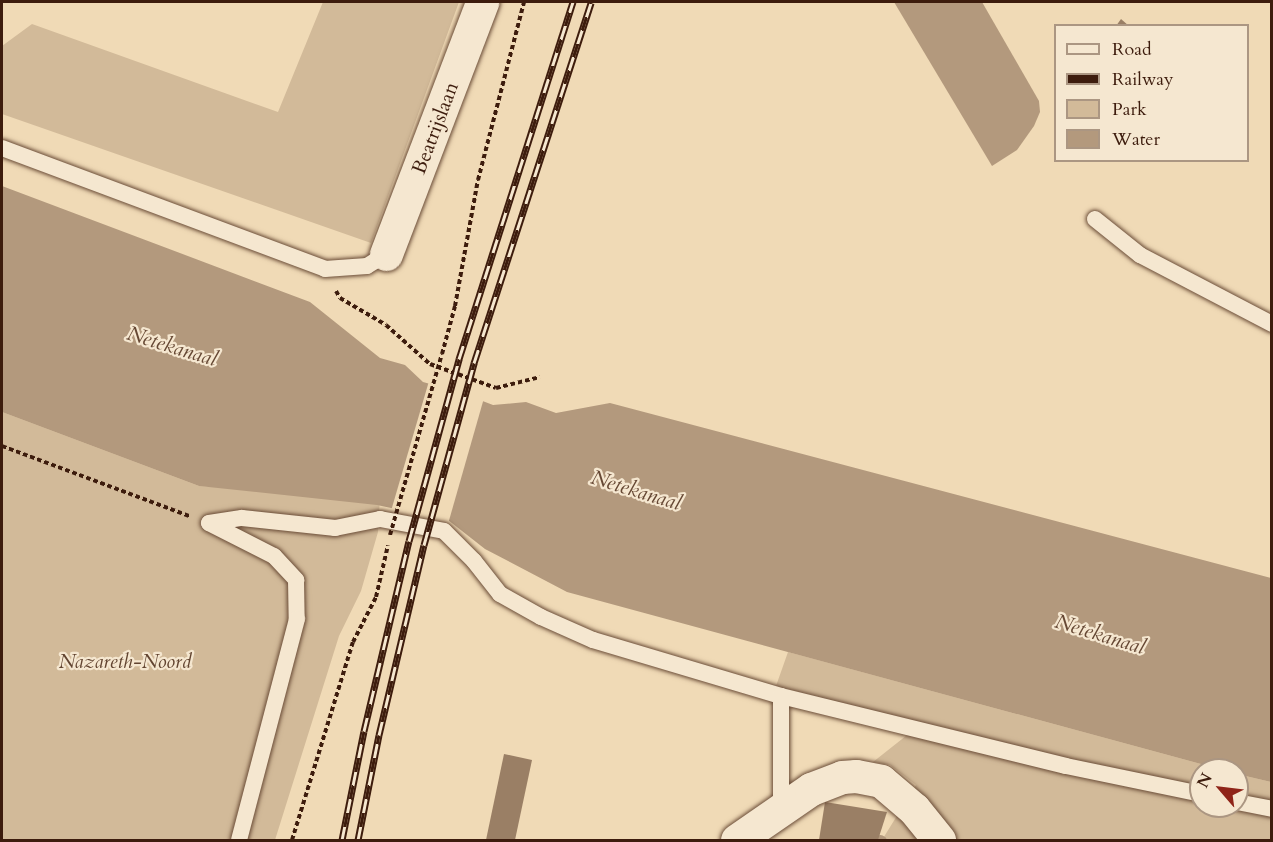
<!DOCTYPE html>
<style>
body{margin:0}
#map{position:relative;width:1273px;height:842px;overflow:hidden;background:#f0dab6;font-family:Cardo,serif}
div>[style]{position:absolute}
.green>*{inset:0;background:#d2ba99}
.water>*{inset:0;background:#b3997d}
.pier>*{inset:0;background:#f0dab6}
.stream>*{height:9px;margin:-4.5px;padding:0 4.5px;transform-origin:4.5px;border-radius:4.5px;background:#b3997d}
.building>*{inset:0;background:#9a7f65}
.path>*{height:4px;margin-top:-2px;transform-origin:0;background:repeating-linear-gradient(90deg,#3d1c0d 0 4.5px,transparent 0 7.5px)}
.roads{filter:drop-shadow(0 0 2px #6a4c37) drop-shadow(0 0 2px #6a4c37)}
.service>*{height:16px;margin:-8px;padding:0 8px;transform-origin:8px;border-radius:8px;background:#f5e7d0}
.minor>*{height:33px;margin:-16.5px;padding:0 16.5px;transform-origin:16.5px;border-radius:16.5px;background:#f5e7d0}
.rail>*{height:7px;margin-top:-3.5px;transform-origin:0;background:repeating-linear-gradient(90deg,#f5e7d0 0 14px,#3d1c0d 0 28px);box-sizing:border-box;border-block:2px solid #3d1c0d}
.path-bridge>*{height:4px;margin-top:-2px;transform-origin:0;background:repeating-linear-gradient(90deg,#3d1c0d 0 4.5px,transparent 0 7.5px)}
span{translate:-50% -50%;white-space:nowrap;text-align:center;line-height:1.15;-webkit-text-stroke:4.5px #f5e7d0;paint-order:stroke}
.street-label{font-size:20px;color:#3d1c0d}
.park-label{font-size:20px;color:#624430;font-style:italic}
.water-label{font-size:21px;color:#664834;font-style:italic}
.frame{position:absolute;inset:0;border:3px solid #3d1c0d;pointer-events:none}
.legend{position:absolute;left:1054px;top:24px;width:195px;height:138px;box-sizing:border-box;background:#f5e7d0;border:2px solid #ab9682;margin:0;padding:8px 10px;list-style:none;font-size:18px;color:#3d1c0d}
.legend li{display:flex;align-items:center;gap:12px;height:30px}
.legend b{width:30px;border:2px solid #ab9682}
.north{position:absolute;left:1189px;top:758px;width:60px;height:60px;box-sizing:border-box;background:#f5e7d0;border:2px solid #ab9682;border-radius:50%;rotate:298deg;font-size:16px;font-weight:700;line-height:24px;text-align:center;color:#3d1c0d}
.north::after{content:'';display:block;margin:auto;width:21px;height:27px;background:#8f2418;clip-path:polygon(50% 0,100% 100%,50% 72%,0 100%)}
</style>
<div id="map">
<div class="green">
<div style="clip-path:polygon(323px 2px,459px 2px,371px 243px,2px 114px,2px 46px,32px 24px,278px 112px)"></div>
<div style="clip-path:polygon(2px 412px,199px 486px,380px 497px,378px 532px,361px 591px,339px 636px,275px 840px,2px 840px)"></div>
<div style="clip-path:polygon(788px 652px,1223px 770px,1201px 770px,1201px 806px,1237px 806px,1237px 774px,1271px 782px,1271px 840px,882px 840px,916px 785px,890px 765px,873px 762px,921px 724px,776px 686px)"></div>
</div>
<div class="water">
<div style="clip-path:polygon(894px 2px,982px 2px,1039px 101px,1040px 112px,1034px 126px,1017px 150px,992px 166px)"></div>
<div style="clip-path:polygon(2px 186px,310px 302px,380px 358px,405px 365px,423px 382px,459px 392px,493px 405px,526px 402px,556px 413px,610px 403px,1271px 578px,1271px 782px,1237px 774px,1237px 770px,1223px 770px,567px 592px,485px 549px,448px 520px,377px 505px,199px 486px,2px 412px)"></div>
</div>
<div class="pier">
<div style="clip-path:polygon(429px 381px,484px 398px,448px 524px,391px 511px)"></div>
</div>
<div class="stream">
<div style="left:880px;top:839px;width:2px;rotate:27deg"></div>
</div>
<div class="building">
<div style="clip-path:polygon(1121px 19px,1129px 26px,1116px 26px)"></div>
<div style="clip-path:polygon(504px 754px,532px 760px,515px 840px,486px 840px)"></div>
<div style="clip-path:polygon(825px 802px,887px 812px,878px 840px,819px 840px)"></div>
</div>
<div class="path">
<div style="left:336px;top:291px;width:8px;rotate:60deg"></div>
<div style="left:340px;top:298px;width:53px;rotate:30.4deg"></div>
<div style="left:386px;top:325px;width:59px;rotate:41.6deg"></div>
<div style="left:430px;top:364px;width:70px;rotate:20deg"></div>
<div style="left:496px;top:388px;width:45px;rotate:-14deg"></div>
<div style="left:442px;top:354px;width:50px;rotate:-74.8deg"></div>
<div style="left:455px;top:306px;width:128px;rotate:-79.7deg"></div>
<div style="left:478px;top:180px;width:184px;rotate:-75.5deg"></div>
<div style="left:2px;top:446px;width:200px;rotate:20.5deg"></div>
<div style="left:292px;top:840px;width:207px;rotate:-72.9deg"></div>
<div style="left:353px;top:642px;width:51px;rotate:-62.9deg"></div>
<div style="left:376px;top:597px;width:53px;rotate:-77deg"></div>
</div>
<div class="roads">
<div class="service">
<div style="left:2px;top:148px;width:345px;rotate:20.5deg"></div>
<div style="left:325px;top:269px;width:42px;rotate:-4.1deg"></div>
<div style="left:367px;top:266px;width:22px;rotate:-32deg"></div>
<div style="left:1095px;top:219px;width:58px;rotate:38.7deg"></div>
<div style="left:1140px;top:255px;width:149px;rotate:27.6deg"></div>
<div style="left:209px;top:523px;width:33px;rotate:-9deg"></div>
<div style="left:242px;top:518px;width:94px;rotate:6.1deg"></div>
<div style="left:335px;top:528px;width:46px;rotate:-11.3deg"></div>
<div style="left:380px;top:519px;width:65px;rotate:10.6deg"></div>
<div style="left:444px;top:531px;width:42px;rotate:45deg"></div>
<div style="left:474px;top:561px;width:42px;rotate:51.8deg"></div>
<div style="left:500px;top:594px;width:47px;rotate:29.3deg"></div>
<div style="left:541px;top:617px;width:57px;rotate:23.9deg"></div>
<div style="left:593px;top:640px;width:196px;rotate:16.6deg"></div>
<div style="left:781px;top:696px;width:293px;rotate:13.8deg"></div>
<div style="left:1066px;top:766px;width:138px;rotate:11.7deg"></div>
<div style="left:209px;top:523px;width:73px;rotate:26.9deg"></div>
<div style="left:274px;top:556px;width:33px;rotate:47deg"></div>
<div style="left:296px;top:580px;width:39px;rotate:89deg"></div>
<div style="left:297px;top:619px;width:228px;rotate:104.7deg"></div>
<div style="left:781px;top:696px;width:111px;rotate:90deg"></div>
<div style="left:1237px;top:802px;width:36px;rotate:11deg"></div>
</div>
<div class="minor">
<div style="left:386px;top:254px;width:270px;rotate:-69.1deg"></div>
<div style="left:737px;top:840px;width:90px;rotate:-34.6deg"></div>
<div style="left:811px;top:789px;width:33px;rotate:-21deg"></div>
<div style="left:842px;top:777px;width:14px;rotate:-4deg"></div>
<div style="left:856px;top:776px;width:25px;rotate:11deg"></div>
<div style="left:881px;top:781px;width:43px;rotate:40.3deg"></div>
<div style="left:914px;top:809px;width:40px;rotate:51deg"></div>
</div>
</div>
<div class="rail">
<div style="left:342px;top:840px;width:111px;rotate:-78.6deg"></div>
<div style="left:364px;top:731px;width:195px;rotate:-76.7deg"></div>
<div style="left:409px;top:541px;width:189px;rotate:-74.6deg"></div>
<div style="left:459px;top:359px;width:375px;rotate:-72.3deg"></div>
<div style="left:358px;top:840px;width:107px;rotate:-78.7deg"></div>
<div style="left:379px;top:735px;width:195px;rotate:-76.7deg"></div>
<div style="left:424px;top:545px;width:189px;rotate:-74.6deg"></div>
<div style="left:474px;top:363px;width:379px;rotate:-72deg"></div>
</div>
<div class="path-bridge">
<div style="left:390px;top:535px;width:188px;rotate:-74deg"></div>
</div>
<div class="street-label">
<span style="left:435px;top:128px;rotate:-69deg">Beatrijslaan</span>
</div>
<div class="park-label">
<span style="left:125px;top:661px">Nazareth-Noord</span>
</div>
<div class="water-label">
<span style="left:172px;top:347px;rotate:17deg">Netekanaal</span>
<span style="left:636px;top:491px;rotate:17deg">Netekanaal</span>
<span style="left:1100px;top:635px;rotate:17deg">Netekanaal</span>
</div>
<div class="frame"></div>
<ul class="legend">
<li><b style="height:8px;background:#f5e7d0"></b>Road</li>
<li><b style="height:8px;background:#3d1c0d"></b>Railway</li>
<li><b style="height:16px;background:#d2ba99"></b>Park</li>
<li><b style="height:16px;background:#b3997d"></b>Water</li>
</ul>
<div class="north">N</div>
</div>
